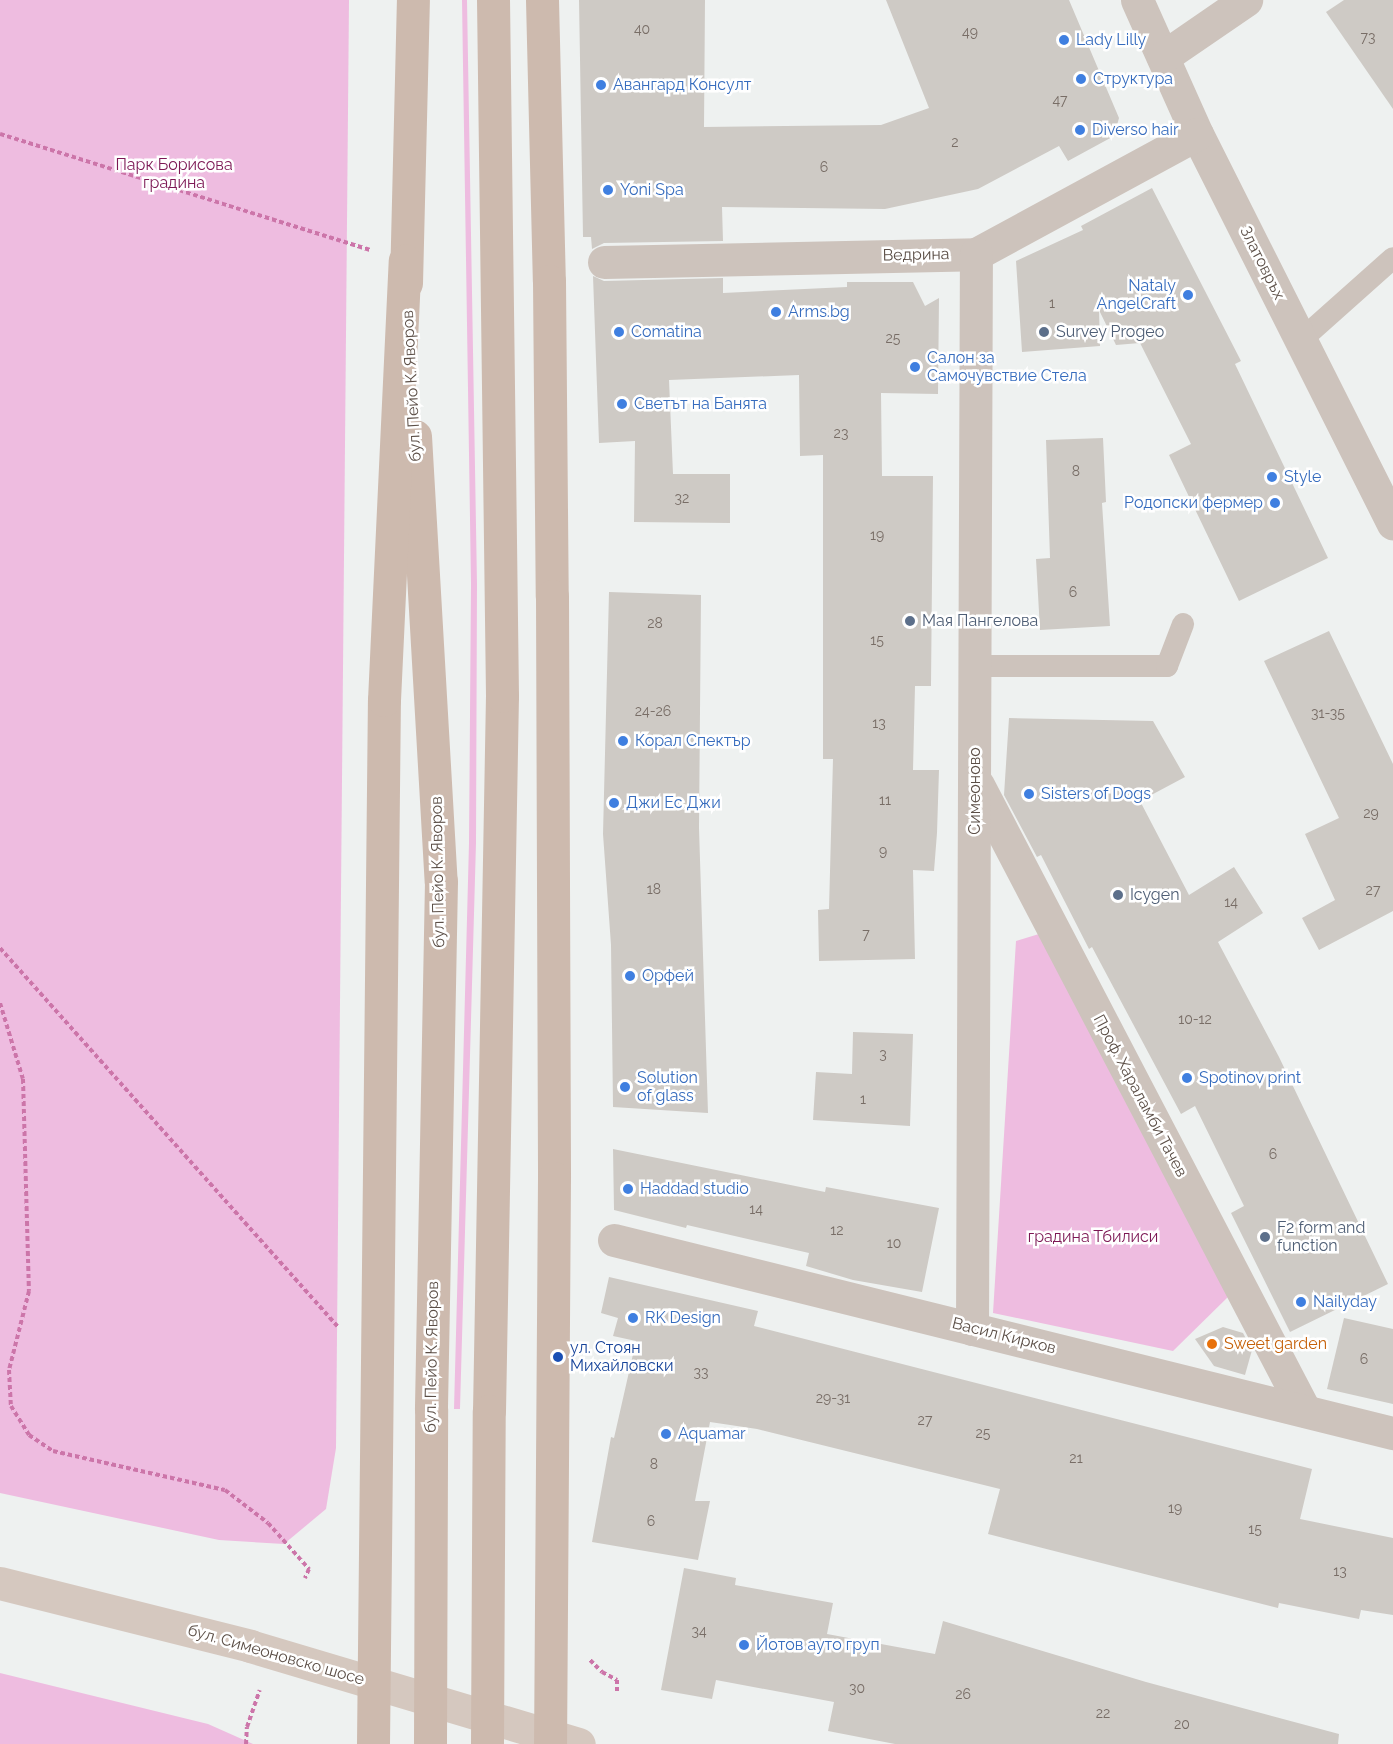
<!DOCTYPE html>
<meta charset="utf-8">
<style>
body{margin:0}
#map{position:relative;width:1393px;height:1744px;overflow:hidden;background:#eef1f0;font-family:Raleway,sans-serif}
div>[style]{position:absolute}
.green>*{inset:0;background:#eebce0}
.building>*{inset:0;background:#cecac5}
.path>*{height:4px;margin-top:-2px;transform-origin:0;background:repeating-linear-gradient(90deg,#cc75a9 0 4.5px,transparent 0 7.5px)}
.lane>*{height:22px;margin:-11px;padding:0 11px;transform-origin:11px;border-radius:11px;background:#cdc3bc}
.street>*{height:33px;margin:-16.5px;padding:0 16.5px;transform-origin:16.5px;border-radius:16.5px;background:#cdc3bc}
.secondary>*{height:33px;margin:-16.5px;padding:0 16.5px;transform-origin:16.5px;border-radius:16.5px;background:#d5c8bf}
.primary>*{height:33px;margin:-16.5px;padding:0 16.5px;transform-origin:16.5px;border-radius:16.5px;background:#cdbaae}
.primary-bridge>*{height:33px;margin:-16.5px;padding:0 16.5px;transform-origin:16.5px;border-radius:16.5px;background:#cdbaae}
.dots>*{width:16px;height:16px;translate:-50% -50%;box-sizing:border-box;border:3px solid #fff;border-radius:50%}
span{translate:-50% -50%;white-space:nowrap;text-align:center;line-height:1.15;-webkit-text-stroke:5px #fff;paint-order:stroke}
.number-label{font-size:14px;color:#786d66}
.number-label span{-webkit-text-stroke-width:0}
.shop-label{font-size:16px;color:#366cbe}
.left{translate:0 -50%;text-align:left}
.right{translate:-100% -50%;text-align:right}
.park-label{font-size:16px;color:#7c1754}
.street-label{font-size:16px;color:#5b4e46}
.service-label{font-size:16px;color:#4e5e75}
.food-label{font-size:16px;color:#c56008}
.transit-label{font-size:16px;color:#164399}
</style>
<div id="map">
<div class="green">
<div style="clip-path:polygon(0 0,349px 0,336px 1448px,326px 1509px,284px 1544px,219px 1540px,0 1493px)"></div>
<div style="clip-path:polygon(462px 0,467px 0,477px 584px,476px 843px,460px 1409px,454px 1409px,469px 843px,471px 584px)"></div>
<div style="clip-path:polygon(1039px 934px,1230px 1295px,1173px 1351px,993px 1313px,1016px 941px)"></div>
<div style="clip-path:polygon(0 1673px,208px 1724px,253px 1744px,0 1744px)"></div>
</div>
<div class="building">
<div style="clip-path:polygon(579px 0,705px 0,704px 127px,881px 125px,929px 108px,886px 0,1069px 0,1119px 118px,1114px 136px,1068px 161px,1059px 146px,978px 189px,885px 209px,722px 207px,723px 241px,604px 243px,592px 249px,591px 237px,583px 237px)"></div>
<div style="clip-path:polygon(1344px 0,1393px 0,1393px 109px,1326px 12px)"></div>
<div style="clip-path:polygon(1152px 188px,1241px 361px,1235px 364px,1328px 558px,1239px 601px,1169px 455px,1191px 444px,1140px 343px,1116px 345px,1099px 310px,1100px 346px,1022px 352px,1016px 261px,1083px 230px,1081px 226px)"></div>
<div style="clip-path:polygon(593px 276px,604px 281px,723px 278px,723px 293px,847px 287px,847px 282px,913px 282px,925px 306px,939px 298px,938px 394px,881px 393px,882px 476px,933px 476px,931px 686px,915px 686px,913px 770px,939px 770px,937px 833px,934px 871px,913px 870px,915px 959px,819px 961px,818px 910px,829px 909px,833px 759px,823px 759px,823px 455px,800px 456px,799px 375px,669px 380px,673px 474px,730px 474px,730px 523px,634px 522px,635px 441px,599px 443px)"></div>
<div style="clip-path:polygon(1103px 438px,1106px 502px,1102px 503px,1110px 626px,1040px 630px,1036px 559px,1050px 558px,1046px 440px)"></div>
<div style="clip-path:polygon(609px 592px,701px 595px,699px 828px,708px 1113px,613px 1107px,611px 945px,603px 834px)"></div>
<div style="clip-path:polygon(1329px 631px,1393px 764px,1393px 911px,1319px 950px,1302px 918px,1335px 900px,1305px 834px,1339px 818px,1264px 661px)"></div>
<div style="clip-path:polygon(1009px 718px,1153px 721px,1185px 777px,1140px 801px,1189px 895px,1234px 867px,1263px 913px,1218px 942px,1279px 1057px,1388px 1284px,1290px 1332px,1231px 1213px,1244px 1206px,1195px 1106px,1181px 1114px,1092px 947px,1089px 949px,1041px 855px,1037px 857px,1004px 795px)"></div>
<div style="clip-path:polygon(853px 1032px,913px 1034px,910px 1126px,813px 1120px,816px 1072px,852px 1074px)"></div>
<div style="clip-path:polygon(613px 1149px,825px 1192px,826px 1187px,939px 1208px,922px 1292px,853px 1280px,806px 1266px,809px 1253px,687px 1225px,686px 1228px,614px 1210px)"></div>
<div style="clip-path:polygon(609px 1277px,758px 1311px,754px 1326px,1312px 1469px,1300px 1519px,1393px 1538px,1393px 1615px,1361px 1610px,1359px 1619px,1279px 1603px,1278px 1608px,988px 1534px,1000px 1489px,757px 1429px,710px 1422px,695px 1501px,710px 1501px,698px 1560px,592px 1542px,611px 1437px,614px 1438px,636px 1341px,613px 1336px,618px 1318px,601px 1313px)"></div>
<div style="clip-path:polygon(1344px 1318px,1393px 1329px,1393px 1404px,1327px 1389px)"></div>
<div style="clip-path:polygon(1223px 1327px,1243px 1333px,1252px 1350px,1245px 1375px,1214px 1366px,1195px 1339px)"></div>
<div style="clip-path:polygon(684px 1568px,736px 1578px,735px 1585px,833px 1603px,827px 1634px,935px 1654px,943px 1621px,1146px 1682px,1339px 1734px,1338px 1744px,895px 1744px,828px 1731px,834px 1702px,716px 1680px,712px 1699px,661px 1690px)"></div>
</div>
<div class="path">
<div style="left:0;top:134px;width:388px;rotate:17.4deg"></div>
<div style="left:0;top:948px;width:509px;rotate:48.26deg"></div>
<div style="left:0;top:1003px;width:79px;rotate:73.2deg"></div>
<div style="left:23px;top:1079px;width:212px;rotate:88.4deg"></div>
<div style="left:29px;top:1291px;width:81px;rotate:104.2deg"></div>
<div style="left:9px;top:1370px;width:36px;rotate:87deg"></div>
<div style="left:11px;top:1406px;width:34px;rotate:58deg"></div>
<div style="left:29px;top:1435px;width:29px;rotate:34deg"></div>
<div style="left:53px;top:1451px;width:176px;rotate:12.8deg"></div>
<div style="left:225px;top:1490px;width:54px;rotate:37.5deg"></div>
<div style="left:268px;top:1523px;width:62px;rotate:48.3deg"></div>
<div style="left:309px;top:1569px;width:10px;rotate:114deg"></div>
<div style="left:590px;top:1660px;width:17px;rotate:45deg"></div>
<div style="left:602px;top:1672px;width:17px;rotate:28deg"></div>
<div style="left:617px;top:1680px;width:11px;rotate:90deg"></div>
<div style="left:246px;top:1744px;width:17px;rotate:-87deg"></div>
<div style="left:247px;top:1727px;width:39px;rotate:-71deg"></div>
</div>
<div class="lane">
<div style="left:1301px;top:340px;width:123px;rotate:-41.7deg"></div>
<div style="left:975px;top:666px;width:192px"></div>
<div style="left:1167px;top:666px;width:45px;rotate:-69.1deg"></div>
</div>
<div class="street">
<div style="left:1137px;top:0;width:147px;rotate:65.9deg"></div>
<div style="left:1197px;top:134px;width:436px;rotate:63.3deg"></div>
<div style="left:1163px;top:57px;width:101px;rotate:-34.5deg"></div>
<div style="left:604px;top:262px;width:372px;rotate:-1.2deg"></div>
<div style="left:976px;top:254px;width:251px;rotate:-28.5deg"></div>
<div style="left:978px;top:785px;width:706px;rotate:62.42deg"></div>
<div style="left:614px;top:1240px;width:803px;rotate:13.92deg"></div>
<div style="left:972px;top:1329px;width:1075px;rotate:-89.79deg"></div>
</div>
<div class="secondary">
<div style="left:0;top:1583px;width:258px;rotate:14.1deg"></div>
<div style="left:250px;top:1646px;width:343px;rotate:16.6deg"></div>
</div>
<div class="primary">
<div style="left:542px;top:0;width:281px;rotate:88.6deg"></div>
<div style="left:549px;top:281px;width:315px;rotate:89.5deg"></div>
<div style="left:552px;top:596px;width:582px;rotate:89.8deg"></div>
<div style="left:554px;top:1178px;width:566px;rotate:90.4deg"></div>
<div style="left:406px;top:283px;width:283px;rotate:-88.6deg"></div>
<div style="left:415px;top:436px;width:446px;rotate:86.7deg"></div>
<div style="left:441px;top:881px;width:528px;rotate:91.09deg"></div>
<div style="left:489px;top:1411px;width:715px;rotate:-88.96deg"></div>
<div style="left:502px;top:696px;width:696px;rotate:-90.74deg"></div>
<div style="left:373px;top:1744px;width:1044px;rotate:-89.4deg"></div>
<div style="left:384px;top:700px;width:440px;rotate:-87.3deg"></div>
</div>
<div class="primary-bridge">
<div style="left:430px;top:1744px;width:335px;rotate:-89.8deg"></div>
<div style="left:487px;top:1744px;width:333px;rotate:-89.7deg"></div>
</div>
<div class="dots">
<div style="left:1064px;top:40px;background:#3f7fe0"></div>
<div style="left:1081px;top:79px;background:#3f7fe0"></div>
<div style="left:601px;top:85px;background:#3f7fe0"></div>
<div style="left:1080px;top:130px;background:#3f7fe0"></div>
<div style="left:608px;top:190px;background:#3f7fe0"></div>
<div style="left:1188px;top:295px;background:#3f7fe0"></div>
<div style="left:776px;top:312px;background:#3f7fe0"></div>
<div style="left:619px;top:332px;background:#3f7fe0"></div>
<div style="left:1044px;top:332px;background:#5c6f8a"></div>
<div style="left:915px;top:367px;background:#3f7fe0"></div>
<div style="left:622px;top:404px;background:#3f7fe0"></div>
<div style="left:1272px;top:477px;background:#3f7fe0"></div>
<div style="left:1275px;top:503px;background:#3f7fe0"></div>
<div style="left:910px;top:621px;background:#5c6f8a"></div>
<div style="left:623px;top:741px;background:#3f7fe0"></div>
<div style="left:1029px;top:794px;background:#3f7fe0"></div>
<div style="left:614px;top:803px;background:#3f7fe0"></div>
<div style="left:1118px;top:895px;background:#5c6f8a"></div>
<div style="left:630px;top:976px;background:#3f7fe0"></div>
<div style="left:1187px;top:1078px;background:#3f7fe0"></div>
<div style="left:625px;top:1087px;background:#3f7fe0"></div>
<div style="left:628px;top:1189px;background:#3f7fe0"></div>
<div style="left:1265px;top:1237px;background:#5c6f8a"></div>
<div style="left:1301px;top:1302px;background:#3f7fe0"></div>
<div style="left:633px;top:1318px;background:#3f7fe0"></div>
<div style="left:1212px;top:1344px;background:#e8710a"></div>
<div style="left:558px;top:1357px;background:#1a4fb4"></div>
<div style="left:666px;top:1434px;background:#3f7fe0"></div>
<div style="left:744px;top:1645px;background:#3f7fe0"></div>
</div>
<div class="number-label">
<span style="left:642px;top:29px">40</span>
<span style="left:970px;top:32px">49</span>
<span style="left:1368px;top:37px">73</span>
<span style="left:1060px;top:100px">47</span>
<span style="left:955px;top:142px">2</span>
<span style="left:824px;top:167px">6</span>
<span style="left:1052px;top:303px">1</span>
<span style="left:893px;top:338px">25</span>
<span style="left:841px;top:433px">23</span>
<span style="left:1076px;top:471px">8</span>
<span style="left:682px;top:498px">32</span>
<span style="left:877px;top:535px">19</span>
<span style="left:1073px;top:592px">6</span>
<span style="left:655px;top:623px">28</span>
<span style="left:877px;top:640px">15</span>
<span style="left:653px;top:711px">24-26</span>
<span style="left:1328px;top:713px">31-35</span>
<span style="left:879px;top:723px">13</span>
<span style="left:885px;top:800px">11</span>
<span style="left:1371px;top:813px">29</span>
<span style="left:883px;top:851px">9</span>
<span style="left:654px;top:889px">18</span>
<span style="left:1373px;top:890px">27</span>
<span style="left:1231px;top:902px">14</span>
<span style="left:866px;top:934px">7</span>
<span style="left:1195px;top:1019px">10-12</span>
<span style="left:883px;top:1054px">3</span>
<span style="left:863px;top:1099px">1</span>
<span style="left:1273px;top:1154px">6</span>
<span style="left:756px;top:1209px">14</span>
<span style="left:837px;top:1230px">12</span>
<span style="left:894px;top:1243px">10</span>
<span style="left:1364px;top:1359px">6</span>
<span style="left:701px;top:1372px">33</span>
<span style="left:833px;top:1398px">29-31</span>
<span style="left:925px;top:1420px">27</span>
<span style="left:983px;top:1433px">25</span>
<span style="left:1076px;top:1458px">21</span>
<span style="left:654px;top:1464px">8</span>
<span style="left:1175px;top:1508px">19</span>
<span style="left:651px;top:1521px">6</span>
<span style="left:1255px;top:1529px">15</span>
<span style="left:1340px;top:1571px">13</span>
<span style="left:699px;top:1631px">34</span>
<span style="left:857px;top:1688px">30</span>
<span style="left:963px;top:1694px">26</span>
<span style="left:1103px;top:1713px">22</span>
<span style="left:1182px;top:1724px">20</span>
</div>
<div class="shop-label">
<span class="left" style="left:1076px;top:40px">Lady Lilly</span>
<span class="left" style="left:1093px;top:79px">Структура</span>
<span class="left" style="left:613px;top:85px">Авангард Консулт</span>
<span class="left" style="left:1092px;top:130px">Diverso hair</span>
<span class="left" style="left:620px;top:190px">Yoni Spa</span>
<span class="right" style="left:1176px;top:295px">Nataly<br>AngelCraft</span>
<span class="left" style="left:788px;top:312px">Arms.bg</span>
<span class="left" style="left:631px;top:332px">Comatina</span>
<span class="left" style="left:927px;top:367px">Салон за<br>Самочувствие Стела</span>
<span class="left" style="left:634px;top:404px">Светът на Банята</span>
<span class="left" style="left:1284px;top:477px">Style</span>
<span class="right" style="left:1263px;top:503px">Родопски фермер</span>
<span class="left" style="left:635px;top:741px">Корал Спектър</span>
<span class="left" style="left:1041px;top:794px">Sisters of Dogs</span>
<span class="left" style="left:626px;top:803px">Джи Ес Джи</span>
<span class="left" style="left:642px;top:976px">Орфей</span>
<span class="left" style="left:637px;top:1087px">Solution<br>of glass</span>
<span class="left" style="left:1199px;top:1078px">Spotinov print</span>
<span class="left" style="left:640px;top:1189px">Haddad studio</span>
<span class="left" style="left:1313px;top:1302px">Nailyday</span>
<span class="left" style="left:645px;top:1318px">RK Design</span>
<span class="left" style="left:678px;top:1434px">Aquamar</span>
<span class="left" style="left:756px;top:1645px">Йотов ауто груп</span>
</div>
<div class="park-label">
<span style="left:174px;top:174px">Парк Борисова<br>градина</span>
<span style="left:1093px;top:1237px">градина Тбилиси</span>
</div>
<div class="street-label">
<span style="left:916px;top:255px;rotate:-1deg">Ведрина</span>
<span style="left:1262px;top:263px;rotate:63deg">Златовръх</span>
<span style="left:412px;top:386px;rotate:-93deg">бул. Пейо К. Яворов</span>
<span style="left:975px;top:791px;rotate:-90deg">Симеоново</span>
<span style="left:438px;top:872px;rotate:-91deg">бул. Пейо К. Яворов</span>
<span style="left:1140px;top:1096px;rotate:62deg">Проф. Хараламби Тачев</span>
<span style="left:1004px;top:1336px;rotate:14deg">Васил Кирков</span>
<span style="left:432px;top:1357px;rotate:-89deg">бул. Пейо К. Яворов</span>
<span style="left:276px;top:1655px;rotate:16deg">бул. Симеоновско шосе</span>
</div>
<div class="service-label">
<span class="left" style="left:1056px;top:332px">Survey Progeo</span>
<span class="left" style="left:922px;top:621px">Мая Пангелова</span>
<span class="left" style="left:1130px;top:895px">Icygen</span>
<span class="left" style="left:1277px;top:1237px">F2 form and<br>function</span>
</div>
<div class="food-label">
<span class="left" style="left:1224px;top:1344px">Sweet garden</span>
</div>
<div class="transit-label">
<span class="left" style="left:570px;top:1357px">ул. Стоян<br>Михайловски</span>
</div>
</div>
